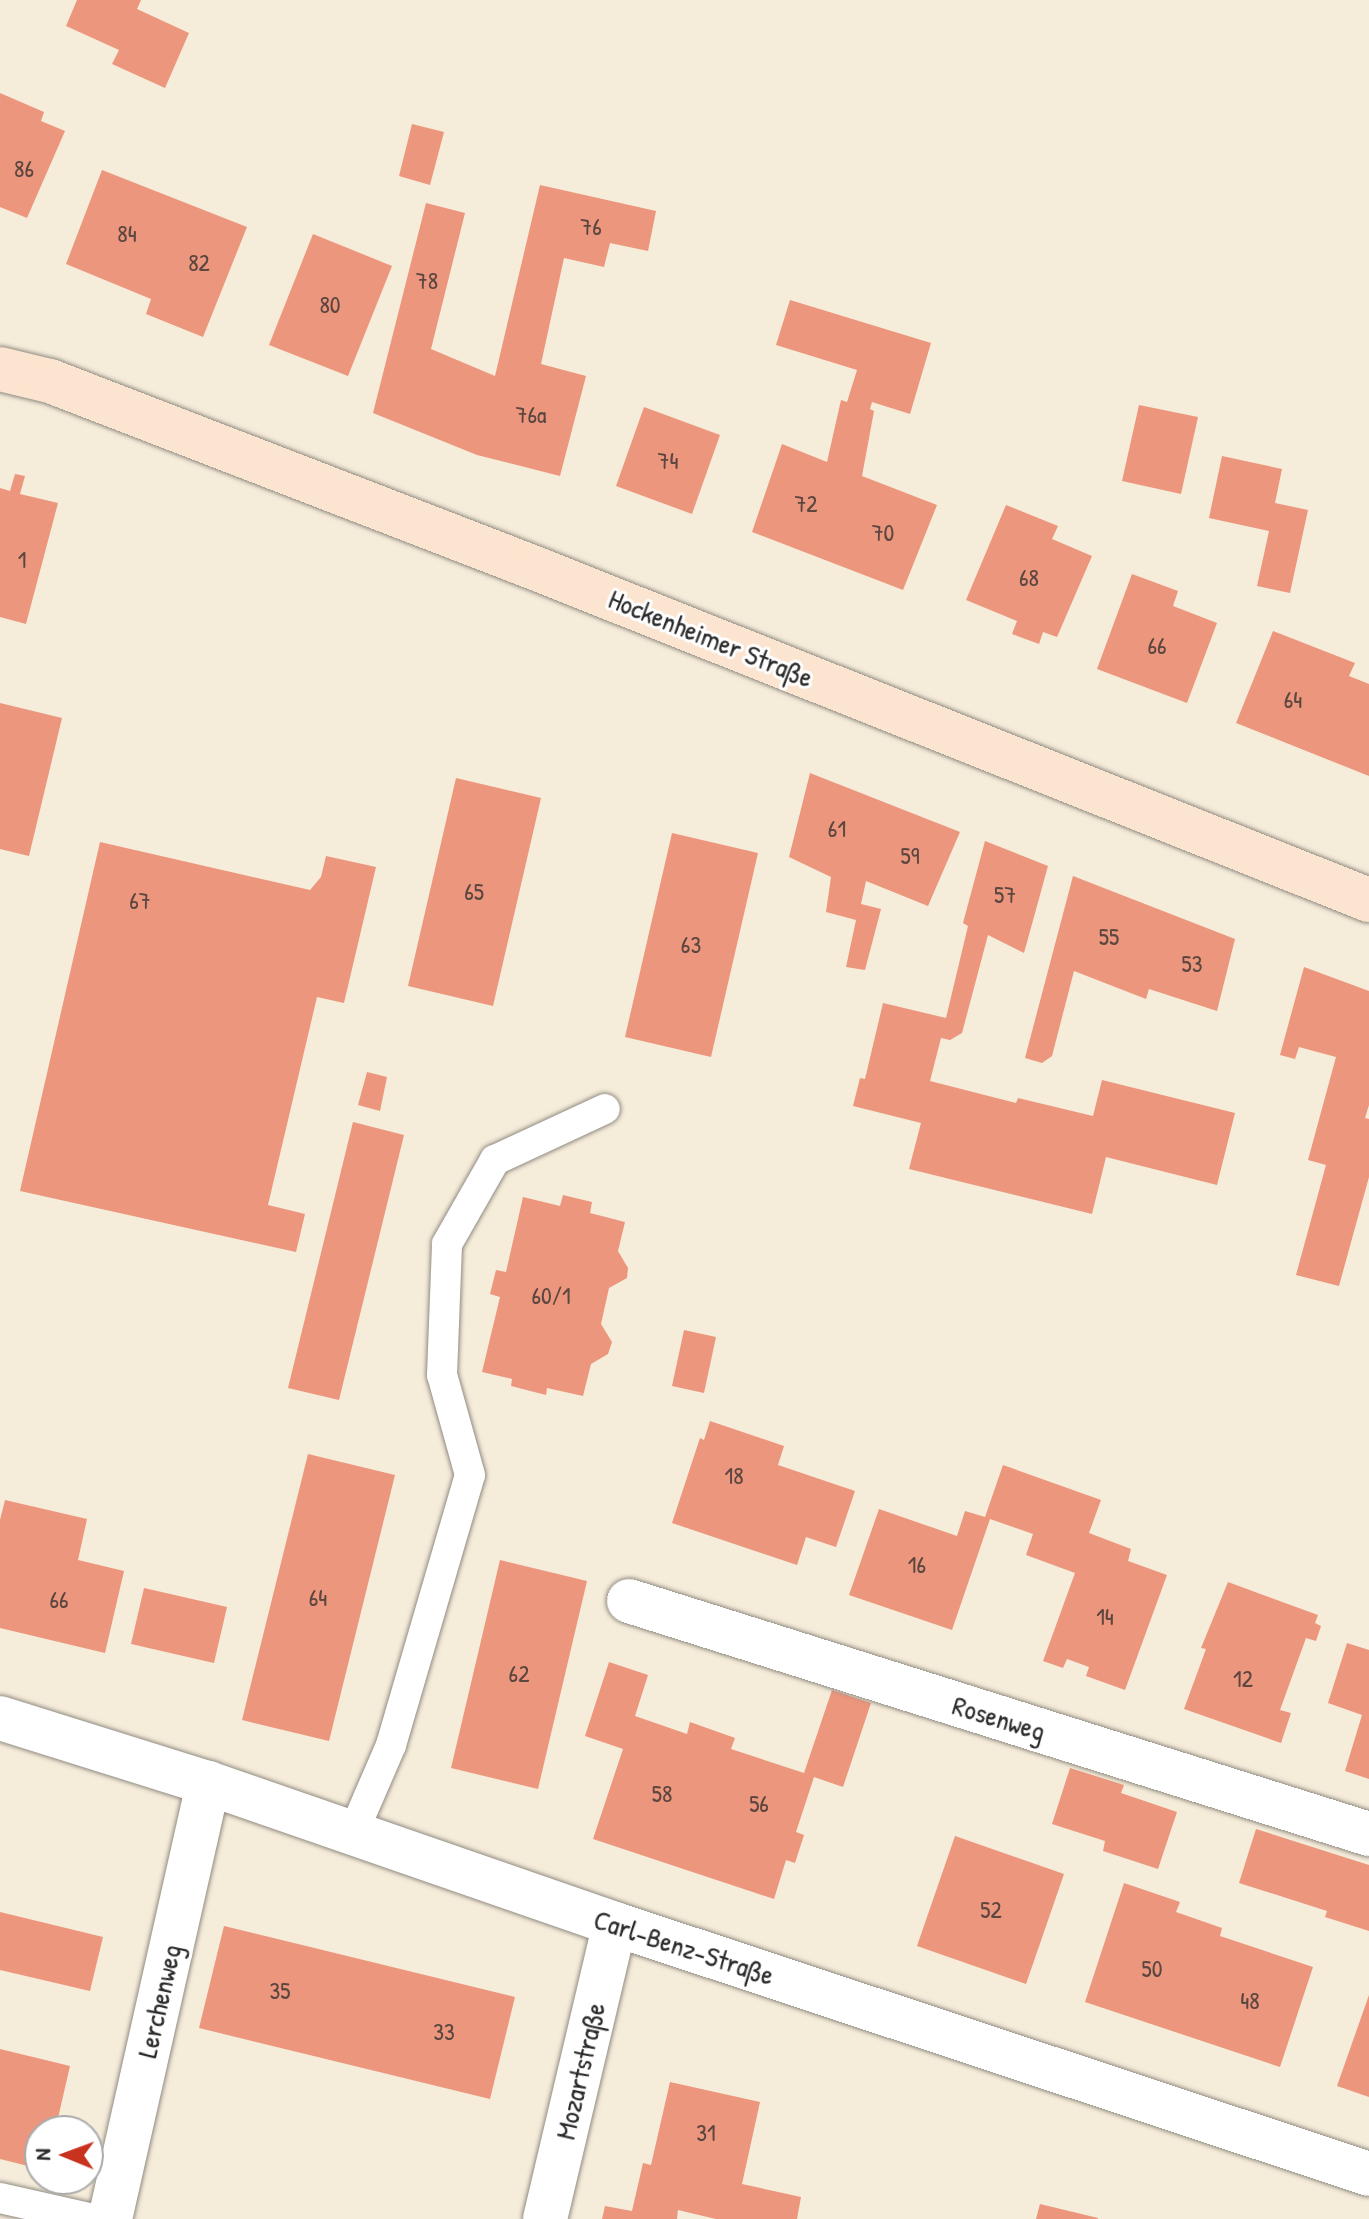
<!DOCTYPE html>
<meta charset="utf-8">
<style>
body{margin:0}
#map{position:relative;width:1369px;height:2219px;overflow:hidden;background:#f6ecda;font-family:"Patrick Hand",sans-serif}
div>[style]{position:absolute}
.building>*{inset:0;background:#ec967d}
.roads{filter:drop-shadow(0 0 2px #908c82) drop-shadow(0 0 2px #908c82)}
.lane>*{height:30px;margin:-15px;padding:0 15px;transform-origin:15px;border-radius:15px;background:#fff}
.street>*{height:44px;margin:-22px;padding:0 22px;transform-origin:22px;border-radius:22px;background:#fff}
.secondary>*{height:44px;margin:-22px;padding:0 22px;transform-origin:22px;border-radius:22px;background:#fce5d0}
span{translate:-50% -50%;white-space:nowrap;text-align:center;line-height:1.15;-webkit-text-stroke:6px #fff;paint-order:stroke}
.number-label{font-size:24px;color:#5b4640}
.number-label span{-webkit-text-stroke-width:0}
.street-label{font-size:28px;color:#2b2b2b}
.north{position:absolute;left:24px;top:2115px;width:80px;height:80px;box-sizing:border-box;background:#fff;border:2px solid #aaa;border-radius:50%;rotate:271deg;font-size:22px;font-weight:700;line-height:32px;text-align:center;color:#2b2b2b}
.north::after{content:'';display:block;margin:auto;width:28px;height:36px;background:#c8321e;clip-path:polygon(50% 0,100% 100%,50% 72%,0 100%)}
</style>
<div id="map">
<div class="building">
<div style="clip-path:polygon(77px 0,141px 0,137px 9px,189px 33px,165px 88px,112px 64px,119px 50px,66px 26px)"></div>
<div style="clip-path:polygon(0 93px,44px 112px,41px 121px,65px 131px,27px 218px,0 207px)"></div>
<div style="clip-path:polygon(412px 124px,444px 132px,430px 185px,399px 176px)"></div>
<div style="clip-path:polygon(102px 170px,247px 227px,203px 337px,146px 314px,151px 299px,66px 264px)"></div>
<div style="clip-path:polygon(540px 185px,656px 211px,648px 251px,610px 243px,604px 267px,564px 258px,541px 364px,586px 376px,560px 476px,477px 455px,373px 413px,426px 203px,465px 213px,431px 349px,495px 376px)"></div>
<div style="clip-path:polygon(313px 234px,392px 266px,348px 376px,269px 345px)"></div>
<div style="clip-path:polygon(790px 300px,931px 343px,910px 414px,872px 402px,870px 409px,874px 411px,862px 476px,937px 505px,903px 590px,752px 532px,782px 444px,827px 462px,841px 400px,847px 402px,857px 370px,776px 345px)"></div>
<div style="clip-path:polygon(1139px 405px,1198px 417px,1181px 494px,1122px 481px)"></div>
<div style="clip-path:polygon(644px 407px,720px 435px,692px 514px,616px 486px)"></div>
<div style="clip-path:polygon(1222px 456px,1282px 469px,1275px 503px,1308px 510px,1290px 593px,1257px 586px,1269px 531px,1209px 518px)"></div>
<div style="clip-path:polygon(15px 474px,25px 476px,20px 494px,58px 503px,26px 624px,0 617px,0 488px,10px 491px)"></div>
<div style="clip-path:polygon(1006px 505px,1058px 526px,1052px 539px,1092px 556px,1057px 637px,1043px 632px,1039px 644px,1012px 634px,1017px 621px,966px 600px)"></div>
<div style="clip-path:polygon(1132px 574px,1178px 591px,1173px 606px,1217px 623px,1187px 703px,1097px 669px)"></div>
<div style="clip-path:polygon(1273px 631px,1355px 663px,1349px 676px,1369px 684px,1369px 776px,1236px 723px)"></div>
<div style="clip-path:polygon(0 703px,62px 718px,29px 856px,0 849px)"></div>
<div style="clip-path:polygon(810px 773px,960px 832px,928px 906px,866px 881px,861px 904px,881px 909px,865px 970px,846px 967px,856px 920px,826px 912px,831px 877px,789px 857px)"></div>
<div style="clip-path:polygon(456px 778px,541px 798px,493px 1006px,408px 986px)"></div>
<div style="clip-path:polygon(672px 833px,758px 853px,711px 1057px,625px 1037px)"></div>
<div style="clip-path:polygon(985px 841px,1048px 866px,1024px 953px,988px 935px,962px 1033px,950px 1040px,941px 1038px,930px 1081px,1016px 1103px,1018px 1098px,1093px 1116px,1102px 1080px,1235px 1113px,1217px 1185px,1106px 1157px,1092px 1214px,909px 1169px,921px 1123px,853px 1106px,860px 1078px,865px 1079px,883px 1003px,946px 1018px,968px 926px,963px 923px)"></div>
<div style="clip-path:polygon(100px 842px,310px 890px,321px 877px,326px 856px,376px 867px,344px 1003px,317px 997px,268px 1205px,305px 1214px,296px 1252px,20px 1191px)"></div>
<div style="clip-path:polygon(1073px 876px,1235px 939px,1217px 1011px,1149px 989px,1146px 999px,1074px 971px,1052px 1056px,1042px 1063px,1025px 1058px)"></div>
<div style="clip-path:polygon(1304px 967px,1369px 991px,1369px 1105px,1365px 1118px,1369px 1119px,1369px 1177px,1339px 1286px,1296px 1275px,1326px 1165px,1308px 1160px,1336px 1057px,1299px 1047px,1295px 1059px,1280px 1055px)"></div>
<div style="clip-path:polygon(367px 1072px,387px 1077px,380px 1111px,358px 1105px)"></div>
<div style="clip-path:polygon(353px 1122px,404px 1135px,339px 1400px,288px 1388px)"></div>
<div style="clip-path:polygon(563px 1195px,592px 1202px,590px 1213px,625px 1222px,618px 1251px,628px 1268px,627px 1278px,609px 1288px,601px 1324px,612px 1342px,608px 1354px,591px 1364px,583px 1396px,547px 1388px,546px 1395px,511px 1386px,512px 1379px,482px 1372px,500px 1297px,490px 1294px,496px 1270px,506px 1272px,523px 1197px,560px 1206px)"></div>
<div style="clip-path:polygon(684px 1330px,716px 1337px,704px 1393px,672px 1386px)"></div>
<div style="clip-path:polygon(710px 1421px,784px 1446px,778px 1465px,855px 1491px,836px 1547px,806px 1537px,797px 1565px,672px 1523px,700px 1438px,704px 1440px)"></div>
<div style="clip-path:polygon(308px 1454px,395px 1475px,329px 1741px,242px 1720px)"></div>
<div style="clip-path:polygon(1003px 1465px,1101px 1500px,1089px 1533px,1131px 1549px,1128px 1561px,1167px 1575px,1125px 1690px,1086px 1676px,1089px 1667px,1067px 1659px,1063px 1668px,1043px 1661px,1075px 1573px,1026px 1555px,1033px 1534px,990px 1519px,952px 1630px,849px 1595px,879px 1509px,957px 1536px,965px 1511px,985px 1517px)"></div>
<div style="clip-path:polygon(5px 1500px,87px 1519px,78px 1560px,124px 1571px,105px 1653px,0 1628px,0 1520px)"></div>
<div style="clip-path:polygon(500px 1560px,587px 1581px,538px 1789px,451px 1768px)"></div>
<div style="clip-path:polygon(1228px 1582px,1318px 1615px,1315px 1623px,1321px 1626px,1316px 1641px,1306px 1638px,1280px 1710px,1291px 1713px,1281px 1743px,1184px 1709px,1206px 1649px,1201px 1648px)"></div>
<div style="clip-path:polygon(144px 1588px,227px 1607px,214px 1663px,131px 1644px)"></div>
<div style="clip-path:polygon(1347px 1643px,1369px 1650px,1369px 1779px,1345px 1771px,1362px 1715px,1328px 1703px)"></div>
<div style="clip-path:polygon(609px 1662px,648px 1675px,635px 1716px,687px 1734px,690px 1722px,735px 1738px,731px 1749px,804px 1773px,832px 1690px,871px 1703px,843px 1787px,814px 1777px,796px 1832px,804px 1835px,795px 1863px,786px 1860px,774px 1899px,593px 1839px,623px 1749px,585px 1736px)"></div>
<div style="clip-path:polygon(1070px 1768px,1124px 1785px,1121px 1793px,1177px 1812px,1158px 1869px,1103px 1851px,1105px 1841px,1052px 1824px)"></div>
<div style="clip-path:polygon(1256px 1829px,1369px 1865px,1369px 1931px,1325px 1917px,1327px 1911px,1239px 1883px)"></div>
<div style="clip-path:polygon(955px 1836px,1064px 1874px,1026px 1984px,917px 1946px)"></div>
<div style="clip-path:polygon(1124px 1883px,1180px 1902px,1176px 1912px,1222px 1928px,1220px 1936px,1313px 1967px,1280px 2067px,1085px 2002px)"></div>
<div style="clip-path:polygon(0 1912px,103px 1937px,90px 1991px,0 1970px)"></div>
<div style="clip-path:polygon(224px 1926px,515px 1997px,490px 2099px,199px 2028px)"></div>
<div style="clip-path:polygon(1369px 1995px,1369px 2097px,1337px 2086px)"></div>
<div style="clip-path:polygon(0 2049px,70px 2066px,55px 2131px,40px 2131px,40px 2169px,0 2159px)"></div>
<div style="clip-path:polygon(670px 2082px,760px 2102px,742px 2184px,801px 2197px,797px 2219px,716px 2219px,678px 2210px,677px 2219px,602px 2219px,605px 2206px,632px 2211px,643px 2163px,651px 2165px)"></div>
<div style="clip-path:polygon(1040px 2204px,1098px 2218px,1098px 2219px,1036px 2219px)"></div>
</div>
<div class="roads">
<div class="lane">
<div style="left:353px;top:1833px;width:96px;rotate:-66.6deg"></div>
<div style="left:391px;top:1745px;width:281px;rotate:-73.7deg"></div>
<div style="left:470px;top:1475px;width:104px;rotate:-105.6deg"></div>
<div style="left:442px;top:1375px;width:131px;rotate:-87.8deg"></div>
<div style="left:447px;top:1244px;width:97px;rotate:-60.3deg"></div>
<div style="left:495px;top:1160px;width:121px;rotate:-24.9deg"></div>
<div style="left:0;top:2198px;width:95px;rotate:12.7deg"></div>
</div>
<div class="street">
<div style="left:629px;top:1601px;width:776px;rotate:17.48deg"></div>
<div style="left:0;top:1718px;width:218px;rotate:17.4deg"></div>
<div style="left:208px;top:1783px;width:431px;rotate:19.1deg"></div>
<div style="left:615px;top:1924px;width:794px;rotate:18.34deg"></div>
<div style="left:110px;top:2219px;width:447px;rotate:-77.3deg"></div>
<div style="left:545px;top:2219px;width:303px;rotate:-76.7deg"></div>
</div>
<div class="secondary">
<div style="left:0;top:369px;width:51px;rotate:13.5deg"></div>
<div style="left:50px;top:381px;width:517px;rotate:21.1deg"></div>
<div style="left:532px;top:567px;width:901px;rotate:21.7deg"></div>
</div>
</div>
<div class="number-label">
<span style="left:24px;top:169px">86</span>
<span style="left:591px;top:227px">76</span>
<span style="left:127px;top:234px">84</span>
<span style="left:199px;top:263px">82</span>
<span style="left:427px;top:281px">78</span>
<span style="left:330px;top:305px">80</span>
<span style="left:531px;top:415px">76a</span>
<span style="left:668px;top:461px">74</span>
<span style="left:806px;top:504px">72</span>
<span style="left:883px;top:533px">70</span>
<span style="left:22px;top:560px">1</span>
<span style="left:1029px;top:578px">68</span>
<span style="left:1157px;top:646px">66</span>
<span style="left:1293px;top:700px">64</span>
<span style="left:837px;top:829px">61</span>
<span style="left:910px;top:856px">59</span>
<span style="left:474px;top:892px">65</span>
<span style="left:1005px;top:895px">57</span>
<span style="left:140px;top:901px">67</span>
<span style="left:1109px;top:937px">55</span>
<span style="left:691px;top:945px">63</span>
<span style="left:1192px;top:964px">53</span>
<span style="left:551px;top:1296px">60/1</span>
<span style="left:734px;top:1476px">18</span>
<span style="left:917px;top:1565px">16</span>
<span style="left:318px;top:1598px">64</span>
<span style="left:59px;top:1600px">66</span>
<span style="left:1105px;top:1617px">14</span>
<span style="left:519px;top:1674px">62</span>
<span style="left:1243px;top:1679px">12</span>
<span style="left:662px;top:1794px">58</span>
<span style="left:759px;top:1804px">56</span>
<span style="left:991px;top:1910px">52</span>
<span style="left:1152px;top:1969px">50</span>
<span style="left:280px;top:1991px">35</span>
<span style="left:1250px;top:2001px">48</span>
<span style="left:444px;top:2032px">33</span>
<span style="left:706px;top:2133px">31</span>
</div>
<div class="street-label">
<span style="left:711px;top:638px;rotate:22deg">Hockenheimer Straße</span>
<span style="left:999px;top:1718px;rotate:17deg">Rosenweg</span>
<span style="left:684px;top:1947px;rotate:18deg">Carl-Benz-Straße</span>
<span style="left:159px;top:2001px;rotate:-77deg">Lerchenweg</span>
<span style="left:580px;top:2071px;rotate:-77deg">Mozartstraße</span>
</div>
<div class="north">N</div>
</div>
